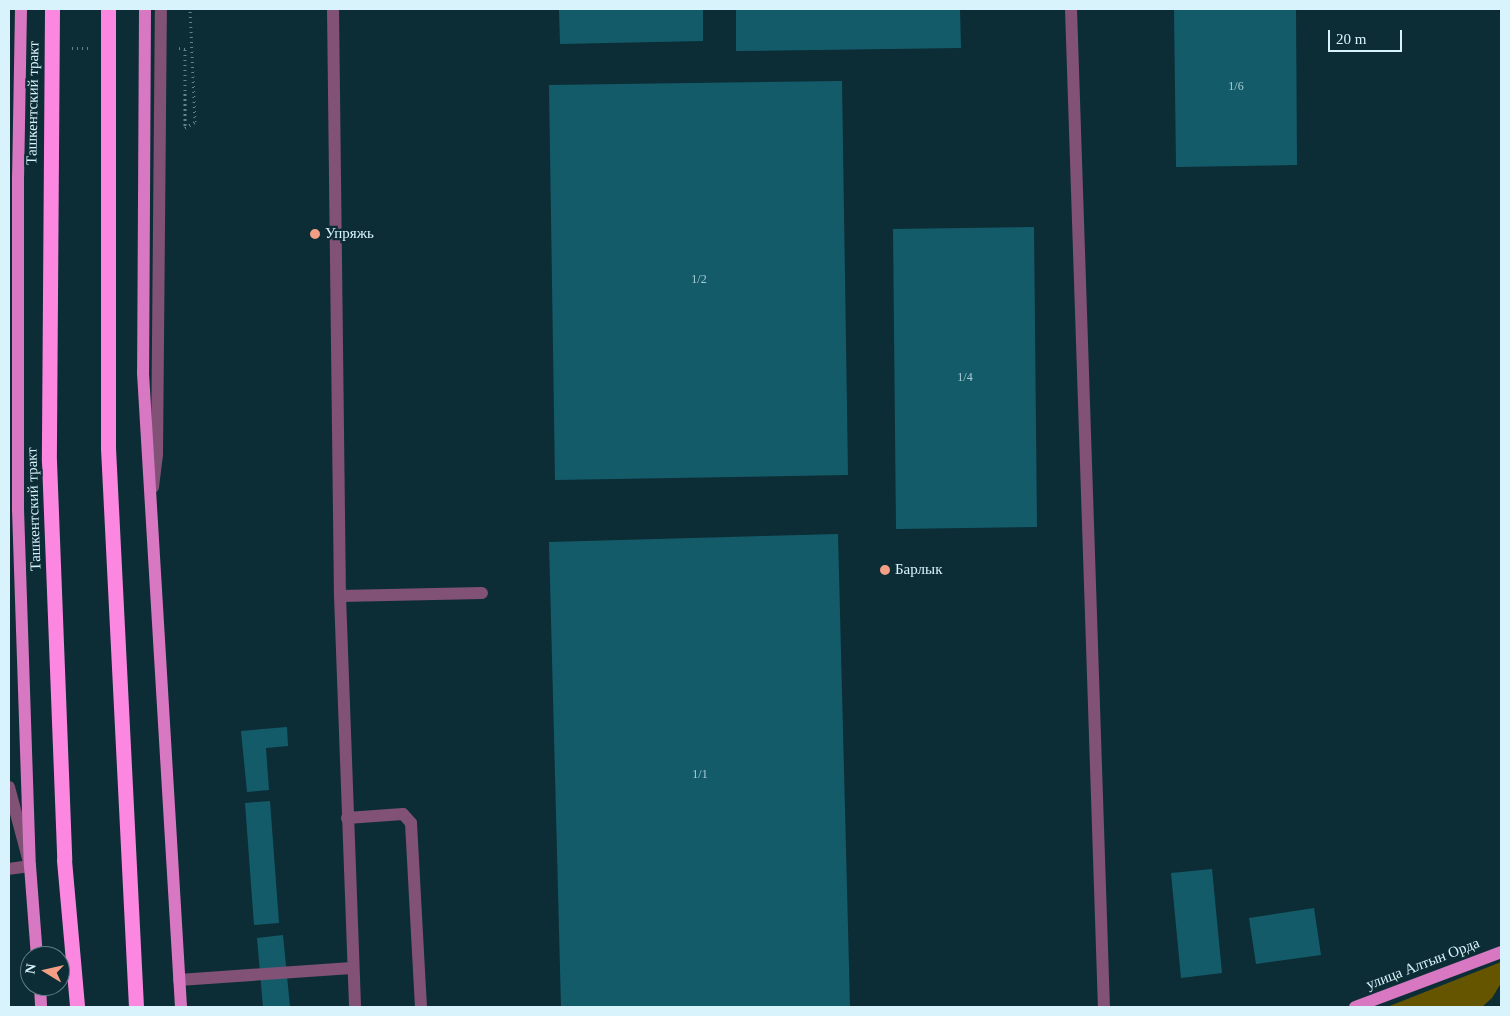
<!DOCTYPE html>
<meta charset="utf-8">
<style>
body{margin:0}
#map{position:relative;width:1510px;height:1016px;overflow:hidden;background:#0c2d35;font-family:Georgia,serif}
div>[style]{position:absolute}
.forest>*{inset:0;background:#655500}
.building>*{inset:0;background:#145b6a}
.path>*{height:3px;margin-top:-1.5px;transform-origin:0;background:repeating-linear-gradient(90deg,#64828a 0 1px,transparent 0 5px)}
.minor>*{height:12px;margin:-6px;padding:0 6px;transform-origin:6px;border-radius:6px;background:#815275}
.major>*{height:12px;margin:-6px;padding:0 6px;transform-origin:6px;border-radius:6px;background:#d978c2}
.highway>*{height:15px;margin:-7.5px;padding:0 7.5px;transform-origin:7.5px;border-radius:7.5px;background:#fc87e1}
.dots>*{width:14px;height:14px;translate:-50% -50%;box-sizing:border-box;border:2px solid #0c2d35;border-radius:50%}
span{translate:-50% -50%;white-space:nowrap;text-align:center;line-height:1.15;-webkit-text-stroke:4.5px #0c2d35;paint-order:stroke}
.number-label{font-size:12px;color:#a7cdd7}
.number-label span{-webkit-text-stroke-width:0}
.street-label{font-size:15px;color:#d8f3fb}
.poi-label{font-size:15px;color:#d8f3fb}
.left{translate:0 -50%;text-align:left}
.frame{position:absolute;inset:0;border:10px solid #d8f3fb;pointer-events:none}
.north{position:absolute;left:20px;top:946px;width:50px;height:50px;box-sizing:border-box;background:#0c2d35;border:1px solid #5e7c84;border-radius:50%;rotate:279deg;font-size:14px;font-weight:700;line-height:20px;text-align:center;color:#d8f3fb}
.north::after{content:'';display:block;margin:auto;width:18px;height:22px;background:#f49e86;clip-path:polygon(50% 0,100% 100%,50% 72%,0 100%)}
.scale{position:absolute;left:1328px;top:30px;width:74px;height:22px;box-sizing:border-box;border:2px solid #d8f3fb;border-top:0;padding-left:6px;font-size:15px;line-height:18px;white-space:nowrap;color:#d8f3fb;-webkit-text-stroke:4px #0c2d35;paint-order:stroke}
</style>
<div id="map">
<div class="forest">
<div style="clip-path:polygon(1501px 962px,1501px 983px,1492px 998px,1482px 1007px,1387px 1007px)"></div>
</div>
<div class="building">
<div style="clip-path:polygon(559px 9px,703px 9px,703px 41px,560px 44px)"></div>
<div style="clip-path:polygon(736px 9px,960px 9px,961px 48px,736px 51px)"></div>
<div style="clip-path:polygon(1174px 9px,1296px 9px,1297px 165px,1176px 167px)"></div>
<div style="clip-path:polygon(842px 81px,848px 475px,555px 480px,549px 85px)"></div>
<div style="clip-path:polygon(1034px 227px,1037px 527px,896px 529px,893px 229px)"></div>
<div style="clip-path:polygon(838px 534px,850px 1007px,561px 1007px,549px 542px)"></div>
<div style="clip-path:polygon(287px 727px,288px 746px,266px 748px,269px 790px,247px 792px,241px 731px)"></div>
<div style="clip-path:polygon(270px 801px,279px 923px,254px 925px,245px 803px)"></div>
<div style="clip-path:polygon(1212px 869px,1222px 973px,1181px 978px,1171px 873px)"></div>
<div style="clip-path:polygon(1314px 908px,1321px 955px,1256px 964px,1249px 918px)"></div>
<div style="clip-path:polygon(283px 935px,290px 1007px,263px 1007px,257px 938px)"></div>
</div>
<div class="path">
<div style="left:72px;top:48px;width:16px"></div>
<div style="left:179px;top:48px;width:6px;rotate:9deg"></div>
<div style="left:185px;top:49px;width:79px;rotate:90deg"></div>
<div style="left:185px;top:128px;width:12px;rotate:-31deg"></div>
<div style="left:195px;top:122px;width:113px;rotate:-92.5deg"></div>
</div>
<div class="minor">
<div style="left:333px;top:9px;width:587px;rotate:89.32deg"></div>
<div style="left:340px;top:596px;width:411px;rotate:87.9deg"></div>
<div style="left:1071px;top:9px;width:999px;rotate:88.11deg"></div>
<div style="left:153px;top:487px;width:32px;rotate:-83deg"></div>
<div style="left:157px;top:455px;width:446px;rotate:-89.5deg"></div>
<div style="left:340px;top:596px;width:142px;rotate:-1.2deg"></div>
<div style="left:9px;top:787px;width:82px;rotate:75.1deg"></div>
<div style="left:30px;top:866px;width:21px;rotate:172deg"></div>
<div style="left:347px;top:818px;width:56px;rotate:-4.1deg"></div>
<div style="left:403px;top:814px;width:12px;rotate:48deg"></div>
<div style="left:411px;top:823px;width:184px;rotate:86.9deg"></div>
<div style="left:179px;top:980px;width:173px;rotate:-4deg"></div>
</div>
<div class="major">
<div style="left:21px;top:9px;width:168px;rotate:91deg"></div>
<div style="left:18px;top:177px;width:332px;rotate:90deg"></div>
<div style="left:18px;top:509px;width:357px;rotate:88.1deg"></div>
<div style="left:30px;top:866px;width:90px;rotate:85.6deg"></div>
<div style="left:145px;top:9px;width:364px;rotate:90.3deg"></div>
<div style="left:143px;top:373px;width:635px;rotate:86.57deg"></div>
<div style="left:40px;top:986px;width:21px;rotate:87deg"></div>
<div style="left:1355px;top:1007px;width:156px;rotate:-20.6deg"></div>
</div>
<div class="highway">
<div style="left:52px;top:9px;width:452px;rotate:90.4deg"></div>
<div style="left:49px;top:461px;width:399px;rotate:87.8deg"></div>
<div style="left:64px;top:860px;width:148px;rotate:84.9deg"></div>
<div style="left:108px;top:9px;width:439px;rotate:90deg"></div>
<div style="left:108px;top:448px;width:560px;rotate:87.13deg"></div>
</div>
<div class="dots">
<div style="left:315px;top:234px;background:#f49e86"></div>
<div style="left:885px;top:570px;background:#f49e86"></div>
</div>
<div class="number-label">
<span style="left:1236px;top:87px">1/6</span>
<span style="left:699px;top:280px">1/2</span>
<span style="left:965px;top:378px">1/4</span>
<span style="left:700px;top:775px">1/1</span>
</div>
<div class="street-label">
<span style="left:33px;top:103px;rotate:-89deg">Ташкентский тракт</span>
<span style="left:34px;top:509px;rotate:-92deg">Ташкентский тракт</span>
<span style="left:1423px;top:964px;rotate:-21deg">улица Алтын Орда</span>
</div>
<div class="poi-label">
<span class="left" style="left:325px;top:234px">Упряжь</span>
<span class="left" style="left:895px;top:570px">Барлык</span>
</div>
<div class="frame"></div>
<div class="north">N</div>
<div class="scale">20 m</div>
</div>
